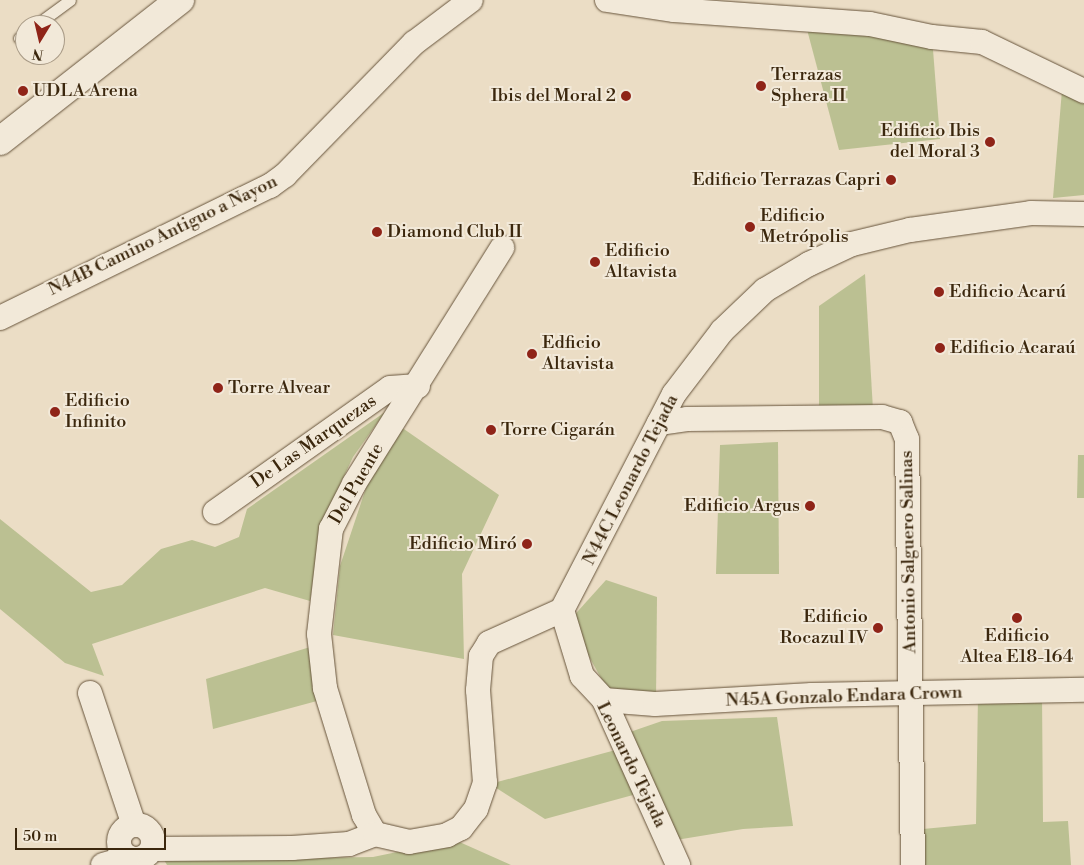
<!DOCTYPE html>
<meta charset="utf-8">
<style>
body{margin:0}
#map{position:relative;width:1084px;height:865px;overflow:hidden;background:#ebddc5;font-family:"Libre Bodoni",serif}
div>[style]{position:absolute}
.green>*{inset:0;background:#bbc092}
.roads{filter:drop-shadow(0 0 1px #67543b) drop-shadow(0 0 1px #67543b)}
.lane>*{height:11px;margin:-5.5px;padding:0 5.5px;transform-origin:5.5px;border-radius:5.5px;background:#f2e9d9}
.street>*{height:24px;margin:-12px;padding:0 12px;transform-origin:12px;border-radius:12px;background:#f2e9d9}
.street>.ring{margin:-12px;padding:0;box-sizing:content-box;background:none;border:24px solid #f2e9d9;border-radius:50%}
.secondary>*{height:28px;margin:-14px;padding:0 14px;transform-origin:14px;border-radius:14px;background:#f2e9d9}
.dots>*{width:14px;height:14px;translate:-50% -50%;box-sizing:border-box;border:2px solid #f2e9d9;border-radius:50%}
span{translate:-50% -50%;white-space:nowrap;text-align:center;line-height:1.15;-webkit-text-stroke:4px #f2e9d9;paint-order:stroke}
.poi-label{font-size:18px;color:#3b270d}
.left{translate:0 -50%;text-align:left}
.right{translate:-100% -50%;text-align:right}
.street-label{font-size:18px;color:#3b270d}
.north{position:absolute;left:15px;top:15px;width:50px;height:50px;box-sizing:border-box;background:#f2e9d9;border:1px solid #a99b87;border-radius:50%;rotate:189deg;font-size:14px;font-weight:700;line-height:20px;text-align:center;color:#3b270d}
.north::after{content:'';display:block;margin:auto;width:18px;height:22px;background:#8f2418;clip-path:polygon(50% 0,100% 100%,50% 72%,0 100%)}
.scale{position:absolute;left:15px;top:828px;width:151px;height:22px;box-sizing:border-box;border:2px solid #3b270d;border-top:0;padding-left:6px;font-size:15px;line-height:18px;white-space:nowrap;color:#3b270d;-webkit-text-stroke:4px #f2e9d9;paint-order:stroke}
</style>
<div id="map">
<div class="green">
<div style="clip-path:polygon(805px 22px,932px 37px,940px 139px,839px 150px)"></div>
<div style="clip-path:polygon(1062px 90px,1084px 99px,1084px 195px,1053px 198px)"></div>
<div style="clip-path:polygon(865px 274px,874px 427px,819px 425px,819px 306px)"></div>
<div style="clip-path:polygon(385px 412px,353px 457px,322px 523px,310px 601px,265px 588px,92px 644px,104px 676px,65px 663px,0 609px,0 519px,91px 592px,122px 585px,161px 549px,192px 540px,215px 547px,239px 537px,247px 509px)"></div>
<div style="clip-path:polygon(401px 427px,499px 495px,462px 574px,464px 659px,333px 635px,340px 566px,369px 479px)"></div>
<div style="clip-path:polygon(778px 442px,779px 574px,716px 574px,720px 445px)"></div>
<div style="clip-path:polygon(1078px 455px,1084px 455px,1084px 498px,1077px 498px)"></div>
<div style="clip-path:polygon(606px 580px,657px 597px,656px 700px,619px 710px,569px 621px)"></div>
<div style="clip-path:polygon(320px 644px,328px 698px,213px 729px,206px 679px)"></div>
<div style="clip-path:polygon(1042px 694px,1043px 822px,1068px 821px,1071px 865px,924px 865px,923px 829px,976px 824px,978px 695px)"></div>
<div style="clip-path:polygon(777px 717px,793px 826px,743px 829px,676px 840px,630px 732px,662px 721px)"></div>
<div style="clip-path:polygon(623px 748px,644px 792px,545px 819px,490px 784px)"></div>
<div style="clip-path:polygon(455px 840px,511px 865px,167px 865px,160px 853px,238px 859px,373px 857px)"></div>
</div>
<div class="roads">
<div class="lane">
<div style="left:36px;top:25px;width:42px;rotate:-36.3deg"></div>
<div style="left:19px;top:38px;width:8px;rotate:-40deg"></div>
</div>
<div class="street">
<div style="left:607px;top:0;width:68px;rotate:8.5deg"></div>
<div style="left:674px;top:10px;width:196px;rotate:4.1deg"></div>
<div style="left:870px;top:24px;width:63px;rotate:11.8deg"></div>
<div style="left:932px;top:37px;width:50px;rotate:5.7deg"></div>
<div style="left:982px;top:42px;width:113px;rotate:25.7deg"></div>
<div style="left:0;top:318px;width:301px;rotate:-26.1deg"></div>
<div style="left:270px;top:186px;width:19px;rotate:-36deg"></div>
<div style="left:285px;top:175px;width:185px;rotate:-45.7deg"></div>
<div style="left:414px;top:43px;width:71px;rotate:-37deg"></div>
<div style="left:659px;top:423px;width:28px;rotate:-8deg"></div>
<div style="left:687px;top:419px;width:195px;rotate:-0.6deg"></div>
<div style="left:882px;top:417px;width:19px;rotate:16deg"></div>
<div style="left:900px;top:422px;width:18px;rotate:68deg"></div>
<div style="left:907px;top:439px;width:426px;rotate:89.2deg"></div>
<div style="left:215px;top:512px;width:214px;rotate:-35.3deg"></div>
<div style="left:390px;top:388px;width:28px;rotate:-4deg"></div>
<div style="left:562px;top:610px;width:243px;rotate:-62.6deg"></div>
<div style="left:674px;top:394px;width:79px;rotate:-52.7deg"></div>
<div style="left:722px;top:331px;width:59px;rotate:-43.6deg"></div>
<div style="left:765px;top:290px;width:51px;rotate:-30.6deg"></div>
<div style="left:809px;top:264px;width:47px;rotate:-24.9deg"></div>
<div style="left:852px;top:244px;width:60px;rotate:-13.6deg"></div>
<div style="left:910px;top:230px;width:122px;rotate:-8deg"></div>
<div style="left:1031px;top:213px;width:53px;rotate:1.1deg"></div>
<div style="left:562px;top:610px;width:69px;rotate:73.1deg"></div>
<div style="left:582px;top:676px;width:33px;rotate:47deg"></div>
<div style="left:604px;top:700px;width:181px;rotate:65.8deg"></div>
<div style="left:90px;top:693px;width:139px;rotate:71.6deg"></div>
<div style="left:604px;top:700px;width:51px;rotate:4.5deg"></div>
<div style="left:655px;top:704px;width:157px;rotate:-3.3deg"></div>
<div style="left:812px;top:695px;width:272px;rotate:-1.1deg"></div>
<div class="ring" style="left:119px;top:825px;width:10px;height:10px"></div>
<div style="left:375px;top:834px;width:22px;rotate:-120deg"></div>
<div style="left:364px;top:815px;width:133px;rotate:-107.1deg"></div>
<div style="left:325px;top:688px;width:54px;rotate:-96.3deg"></div>
<div style="left:319px;top:634px;width:106px;rotate:-83.5deg"></div>
<div style="left:331px;top:529px;width:51px;rotate:-62.9deg"></div>
<div style="left:354px;top:484px;width:279px;rotate:-57.9deg"></div>
<div style="left:153px;top:849px;width:139px;rotate:-0.4deg"></div>
<div style="left:292px;top:848px;width:57px;rotate:-4deg"></div>
<div style="left:349px;top:844px;width:28px;rotate:-21deg"></div>
<div style="left:375px;top:834px;width:35px;rotate:13deg"></div>
<div style="left:409px;top:842px;width:39px;rotate:-10deg"></div>
<div style="left:447px;top:835px;width:16px;rotate:-27deg"></div>
<div style="left:461px;top:828px;width:24px;rotate:-52deg"></div>
<div style="left:476px;top:809px;width:28px;rotate:-71deg"></div>
<div style="left:485px;top:783px;width:93px;rotate:-94.3deg"></div>
<div style="left:478px;top:690px;width:34px;rotate:-85deg"></div>
<div style="left:481px;top:656px;width:15px;rotate:-58deg"></div>
<div style="left:489px;top:643px;width:80px;rotate:-24.3deg"></div>
<div style="left:103px;top:865px;width:26px;rotate:-16deg"></div>
</div>
<div class="secondary">
<div style="left:0;top:141px;width:229px;rotate:-38.1deg"></div>
</div>
</div>
<div class="dots">
<div style="left:761px;top:86px;background:#8f2418"></div>
<div style="left:23px;top:91px;background:#8f2418"></div>
<div style="left:626px;top:96px;background:#8f2418"></div>
<div style="left:990px;top:142px;background:#8f2418"></div>
<div style="left:891px;top:180px;background:#8f2418"></div>
<div style="left:750px;top:227px;background:#8f2418"></div>
<div style="left:377px;top:232px;background:#8f2418"></div>
<div style="left:595px;top:262px;background:#8f2418"></div>
<div style="left:939px;top:292px;background:#8f2418"></div>
<div style="left:940px;top:348px;background:#8f2418"></div>
<div style="left:532px;top:354px;background:#8f2418"></div>
<div style="left:218px;top:388px;background:#8f2418"></div>
<div style="left:55px;top:412px;background:#8f2418"></div>
<div style="left:491px;top:430px;background:#8f2418"></div>
<div style="left:810px;top:506px;background:#8f2418"></div>
<div style="left:527px;top:544px;background:#8f2418"></div>
<div style="left:1017px;top:618px;background:#8f2418"></div>
<div style="left:878px;top:628px;background:#8f2418"></div>
</div>
<div class="poi-label">
<span class="left" style="left:771px;top:86px">Terrazas<br>Sphera II</span>
<span class="left" style="left:33px;top:91px">UDLA Arena</span>
<span class="right" style="left:616px;top:96px">Ibis del Moral 2</span>
<span class="right" style="left:980px;top:142px">Edificio Ibis<br>del Moral 3</span>
<span class="right" style="left:881px;top:180px">Edificio Terrazas Capri</span>
<span class="left" style="left:760px;top:227px">Edificio<br>Metrópolis</span>
<span class="left" style="left:387px;top:232px">Diamond Club II</span>
<span class="left" style="left:605px;top:262px">Edificio<br>Altavista</span>
<span class="left" style="left:949px;top:292px">Edificio Acarú</span>
<span class="left" style="left:542px;top:354px">Edficio<br>Altavista</span>
<span class="left" style="left:950px;top:348px">Edificio Acaraú</span>
<span class="left" style="left:228px;top:388px">Torre Alvear</span>
<span class="left" style="left:65px;top:412px">Edificio<br>Infinito</span>
<span class="left" style="left:501px;top:430px">Torre Cigarán</span>
<span class="right" style="left:800px;top:506px">Edificio Argus</span>
<span class="right" style="left:517px;top:544px">Edificio Miró</span>
<span class="right" style="left:868px;top:628px">Edificio<br>Rocazul IV</span>
<span style="left:1017px;top:647px">Edificio<br>Altea E18-164</span>
</div>
<div class="street-label">
<span style="left:163px;top:236px;rotate:-26deg">N44B Camino Antiguo a Nayon</span>
<span style="left:314px;top:442px;rotate:-35deg">De Las Marquezas</span>
<span style="left:631px;top:480px;rotate:-63deg">N44C Leonardo Tejada</span>
<span style="left:357px;top:484px;rotate:-60deg">Del Puente</span>
<span style="left:909px;top:552px;rotate:-91deg">Antonio Salguero Salinas</span>
<span style="left:844px;top:697px;rotate:-2deg">N45A Gonzalo Endara Crown</span>
<span style="left:631px;top:765px;rotate:64deg">Leonardo Tejada</span>
</div>
<div class="north">N</div>
<div class="scale">50 m</div>
</div>
